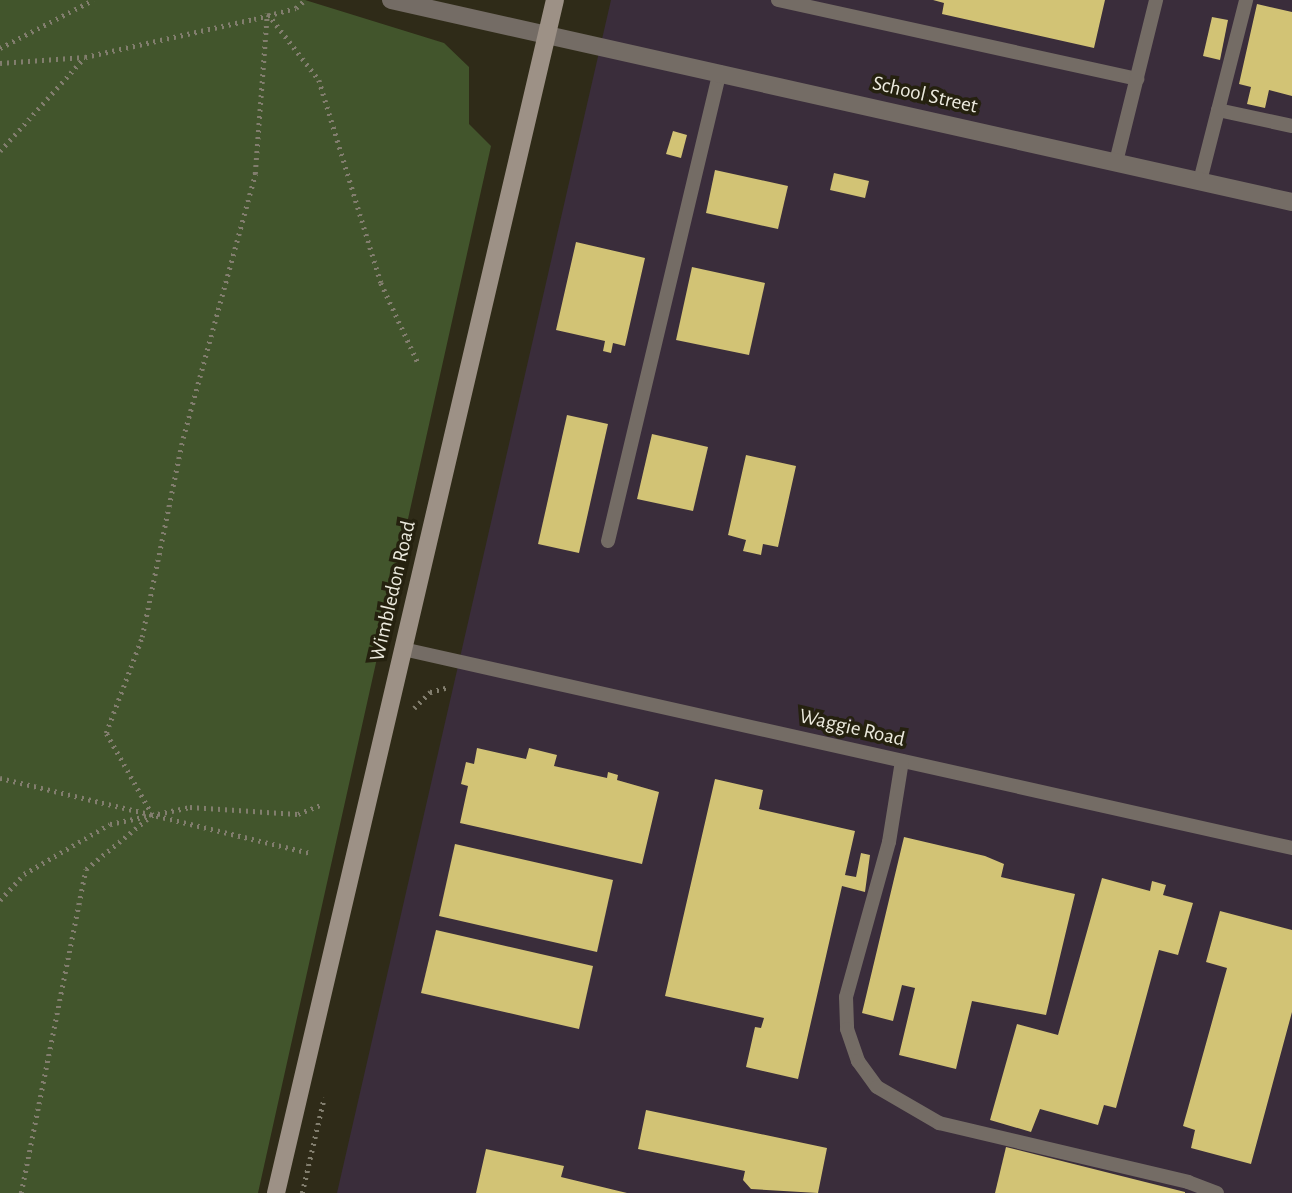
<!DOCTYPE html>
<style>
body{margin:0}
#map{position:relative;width:1292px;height:1193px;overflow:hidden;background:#2f2b18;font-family:"Alegreya Sans",sans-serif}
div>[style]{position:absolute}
.industrial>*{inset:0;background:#3a2d3b}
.green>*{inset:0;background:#42552c}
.building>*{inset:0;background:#d2c375}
.path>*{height:4.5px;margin-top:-2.25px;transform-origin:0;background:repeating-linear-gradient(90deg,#827e6e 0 2px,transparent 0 7px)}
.lane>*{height:14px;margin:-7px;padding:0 7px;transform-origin:7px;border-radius:7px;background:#746c65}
.street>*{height:18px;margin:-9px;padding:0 9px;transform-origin:9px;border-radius:9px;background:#746c65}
.secondary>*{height:18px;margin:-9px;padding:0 9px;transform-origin:9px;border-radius:9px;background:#9d9186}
span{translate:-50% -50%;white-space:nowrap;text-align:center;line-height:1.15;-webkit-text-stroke:7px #25210f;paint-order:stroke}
.street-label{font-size:21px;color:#eceade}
</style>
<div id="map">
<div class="industrial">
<div style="clip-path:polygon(611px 0,1292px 0,1292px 1193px,337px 1193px)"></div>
</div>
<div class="green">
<div style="clip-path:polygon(0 0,305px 0,444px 43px,469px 67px,469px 124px,491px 146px,258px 1193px,0 1193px)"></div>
</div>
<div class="building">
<div style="clip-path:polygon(933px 0,1105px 0,1094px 48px,942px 14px,944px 3px)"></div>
<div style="clip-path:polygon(1257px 4px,1292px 12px,1292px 96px,1269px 90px,1265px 108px,1247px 104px,1251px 87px,1239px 84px)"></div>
<div style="clip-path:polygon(1212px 17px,1228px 20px,1220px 60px,1203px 56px)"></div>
<div style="clip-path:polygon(673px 131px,687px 135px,681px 158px,666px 154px)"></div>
<div style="clip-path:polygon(715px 170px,788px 186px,778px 229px,706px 213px)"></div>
<div style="clip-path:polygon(834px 173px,869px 181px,865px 198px,830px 190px)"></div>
<div style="clip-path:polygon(576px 242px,645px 258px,625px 346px,613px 343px,611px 353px,603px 351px,605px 341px,556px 330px)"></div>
<div style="clip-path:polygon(692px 267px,765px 283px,749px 355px,676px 340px)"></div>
<div style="clip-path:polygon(567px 415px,608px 424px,579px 553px,538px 544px)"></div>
<div style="clip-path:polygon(652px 434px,708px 447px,693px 511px,637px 499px)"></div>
<div style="clip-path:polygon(746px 455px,796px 466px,778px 547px,763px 544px,761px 555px,743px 551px,746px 540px,728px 535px)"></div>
<div style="clip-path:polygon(477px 748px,526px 759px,529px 748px,557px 755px,554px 766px,607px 778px,608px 772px,618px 775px,617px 780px,659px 792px,642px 864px,460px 823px,468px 786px,461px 784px,466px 762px,474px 764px)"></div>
<div style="clip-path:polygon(715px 779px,763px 790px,759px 809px,855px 831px,845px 875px,856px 877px,861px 853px,870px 855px,865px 892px,842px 886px,798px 1079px,746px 1067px,755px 1027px,761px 1028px,764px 1018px,665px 996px)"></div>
<div style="clip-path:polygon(904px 837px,985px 856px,1004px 864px,1001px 877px,1075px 894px,1046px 1015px,972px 1001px,956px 1069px,899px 1055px,915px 988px,902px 985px,893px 1021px,862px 1013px)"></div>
<div style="clip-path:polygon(455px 844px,613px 880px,597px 952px,439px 916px)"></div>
<div style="clip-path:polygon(1102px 878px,1150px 891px,1152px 881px,1166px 885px,1163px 895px,1193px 903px,1178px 955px,1159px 950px,1116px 1108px,1104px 1105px,1098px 1125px,1040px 1109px,1031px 1132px,990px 1120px,1017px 1024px,1058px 1035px)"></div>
<div style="clip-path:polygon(1220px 911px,1292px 930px,1292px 1012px,1251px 1164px,1191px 1148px,1195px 1130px,1183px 1126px,1227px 968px,1206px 962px)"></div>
<div style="clip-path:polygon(436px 930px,593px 966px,579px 1029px,421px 993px)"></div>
<div style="clip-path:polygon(646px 1110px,827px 1148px,818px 1193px,751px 1189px,743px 1180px,745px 1171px,638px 1149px)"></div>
<div style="clip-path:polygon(1006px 1147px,1185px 1192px,1185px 1193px,995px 1193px)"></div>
<div style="clip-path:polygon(486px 1149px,564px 1166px,561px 1177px,627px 1193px,476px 1193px)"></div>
</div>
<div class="path">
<div style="left:268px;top:14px;width:83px;rotate:52.3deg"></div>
<div style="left:319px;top:80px;width:212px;rotate:73deg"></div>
<div style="left:381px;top:283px;width:90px;rotate:65.1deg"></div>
<div style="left:0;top:48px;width:105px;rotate:-27.3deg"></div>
<div style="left:0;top:63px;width:85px;rotate:-4deg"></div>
<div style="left:85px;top:57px;width:173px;rotate:-12.7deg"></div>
<div style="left:254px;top:19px;width:43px;rotate:-14.7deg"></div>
<div style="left:296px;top:8px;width:12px;rotate:-42deg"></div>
<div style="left:0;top:151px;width:125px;rotate:-47.9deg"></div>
<div style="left:414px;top:708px;width:23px;rotate:-45deg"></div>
<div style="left:430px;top:692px;width:20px;rotate:-15deg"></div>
<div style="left:0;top:778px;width:318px;rotate:13.6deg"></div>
<div style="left:0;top:900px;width:35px;rotate:-47deg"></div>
<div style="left:24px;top:874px;width:99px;rotate:-30.2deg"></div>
<div style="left:110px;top:824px;width:82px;rotate:-12deg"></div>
<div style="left:190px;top:807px;width:108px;rotate:3.7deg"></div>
<div style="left:298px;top:814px;width:24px;rotate:-22deg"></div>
<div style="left:21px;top:1193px;width:330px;rotate:-78.7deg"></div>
<div style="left:86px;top:869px;width:85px;rotate:-39.3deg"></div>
<div style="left:152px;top:815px;width:94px;rotate:-119.3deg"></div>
<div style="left:106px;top:733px;width:103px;rotate:-69.4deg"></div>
<div style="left:142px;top:637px;width:203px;rotate:-78.4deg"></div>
<div style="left:183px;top:438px;width:274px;rotate:-74.7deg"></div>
<div style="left:255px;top:174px;width:161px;rotate:-85.7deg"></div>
<div style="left:302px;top:1193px;width:98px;rotate:-77deg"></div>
</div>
<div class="lane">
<div style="left:778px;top:0;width:368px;rotate:12.4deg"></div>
<div style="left:1218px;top:110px;width:76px;rotate:12.2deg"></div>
<div style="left:1116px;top:162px;width:167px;rotate:-76.1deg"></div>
<div style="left:1200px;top:181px;width:187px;rotate:-75.7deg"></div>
<div style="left:608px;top:541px;width:482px;rotate:-76.6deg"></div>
<div style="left:403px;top:649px;width:911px;rotate:12.62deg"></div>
<div style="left:902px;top:761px;width:82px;rotate:99.1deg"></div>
<div style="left:889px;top:842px;width:161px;rotate:105.5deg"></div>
<div style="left:846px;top:997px;width:32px;rotate:88deg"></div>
<div style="left:847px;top:1029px;width:34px;rotate:71deg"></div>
<div style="left:858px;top:1061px;width:32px;rotate:54deg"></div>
<div style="left:877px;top:1087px;width:72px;rotate:30.1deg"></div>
<div style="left:939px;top:1123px;width:256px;rotate:13.3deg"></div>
<div style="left:1188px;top:1182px;width:31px;rotate:21deg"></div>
</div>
<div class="street">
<div style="left:391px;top:0;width:923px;rotate:12.64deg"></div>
</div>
<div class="secondary">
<div style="left:276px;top:1193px;width:1225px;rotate:-76.84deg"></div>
</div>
<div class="street-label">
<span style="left:925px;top:95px;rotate:13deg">School Street</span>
<span style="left:393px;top:591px;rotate:-77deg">Wimbledon Road</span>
<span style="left:852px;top:728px;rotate:13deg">Waggie Road</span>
</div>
</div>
